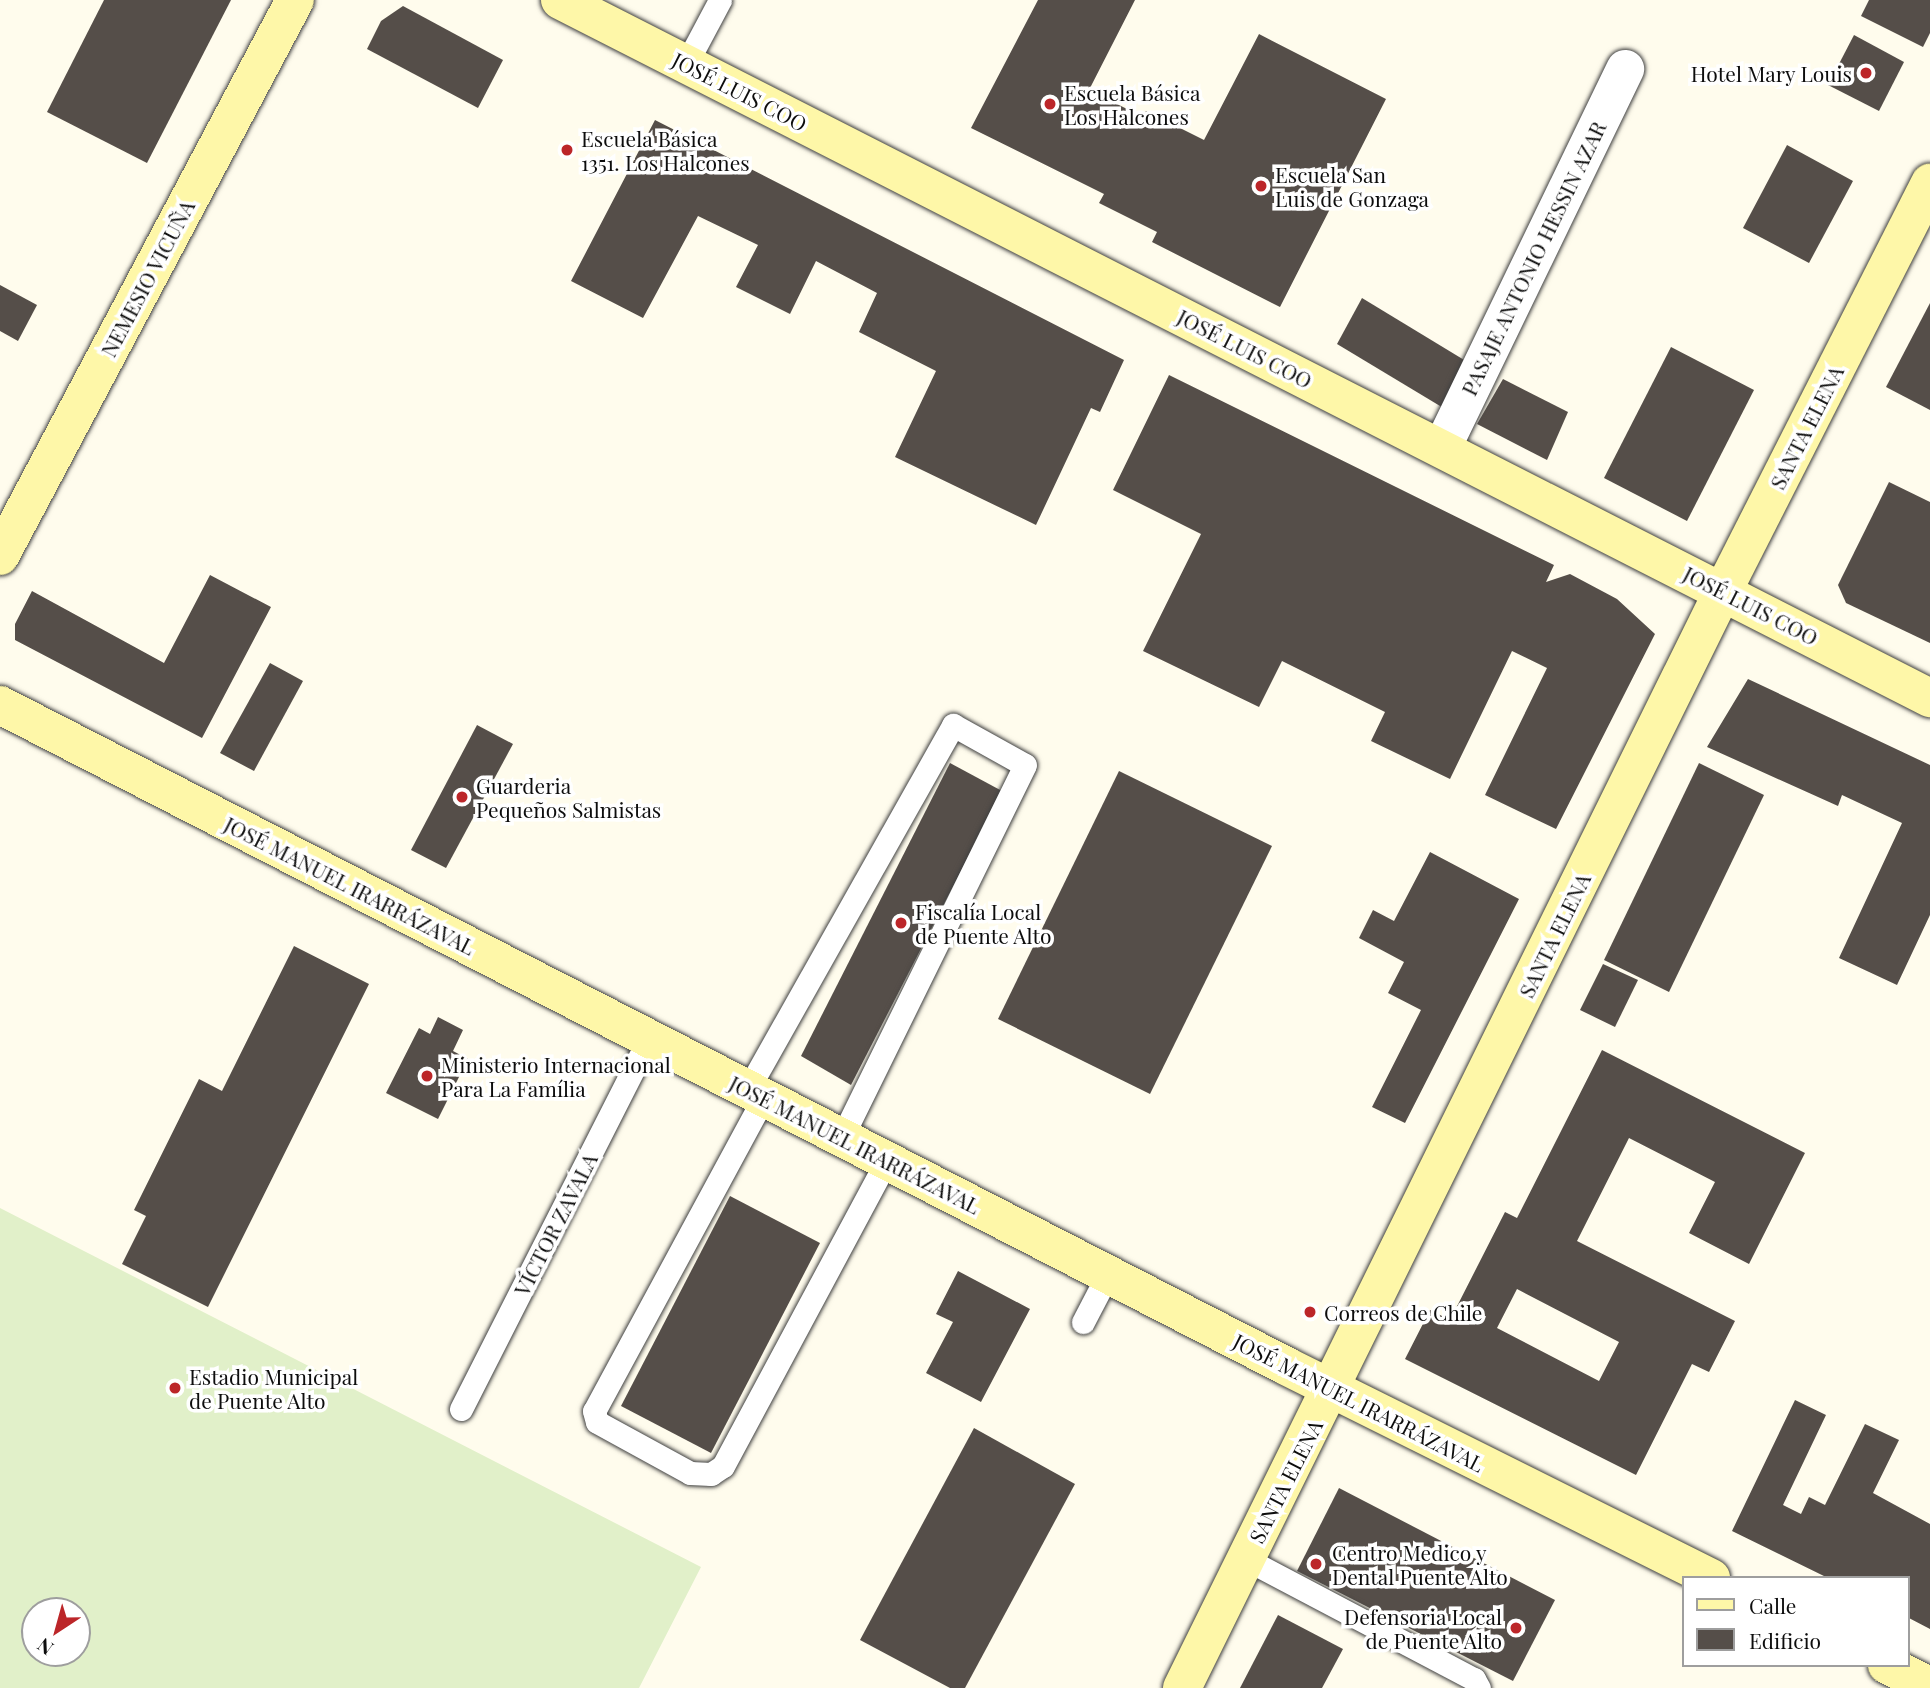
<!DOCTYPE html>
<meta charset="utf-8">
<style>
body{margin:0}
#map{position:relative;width:1930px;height:1688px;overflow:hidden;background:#fffced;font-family:"Playfair Display",serif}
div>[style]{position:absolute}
.pitch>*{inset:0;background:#e1f0c9}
.building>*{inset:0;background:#554e49}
.roads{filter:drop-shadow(0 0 2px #404040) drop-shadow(0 0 2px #404040)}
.lane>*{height:23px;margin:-11.5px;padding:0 11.5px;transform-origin:11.5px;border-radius:11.5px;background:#fff}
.street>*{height:38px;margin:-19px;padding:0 19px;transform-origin:19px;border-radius:19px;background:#fff}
.secondary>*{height:38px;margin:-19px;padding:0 19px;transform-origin:19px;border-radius:19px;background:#fef7a8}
.dots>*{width:19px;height:19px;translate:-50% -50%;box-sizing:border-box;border:4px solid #fff;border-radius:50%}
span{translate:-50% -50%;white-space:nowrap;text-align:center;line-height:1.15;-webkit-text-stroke:7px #fff;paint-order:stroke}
.poi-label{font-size:21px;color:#0d0d0d}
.right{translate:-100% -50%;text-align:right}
.left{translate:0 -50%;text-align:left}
.street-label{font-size:21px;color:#0d0d0d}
.legend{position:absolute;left:1682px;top:1576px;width:228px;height:91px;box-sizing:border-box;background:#fff;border:2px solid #9e9e9e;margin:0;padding:9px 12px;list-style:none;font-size:21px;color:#0d0d0d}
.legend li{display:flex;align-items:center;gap:14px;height:35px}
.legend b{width:35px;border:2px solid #9e9e9e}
.north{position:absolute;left:21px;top:1597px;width:70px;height:70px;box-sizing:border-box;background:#fff;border:2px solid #9e9e9e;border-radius:50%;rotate:216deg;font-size:19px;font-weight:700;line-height:28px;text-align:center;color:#0d0d0d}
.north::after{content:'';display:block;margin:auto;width:24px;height:32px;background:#bc2629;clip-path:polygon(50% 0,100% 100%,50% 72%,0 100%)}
</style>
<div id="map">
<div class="pitch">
<div style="clip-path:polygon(evenodd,0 1208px,701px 1567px,639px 1688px,0 1688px,0 1208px,35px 1611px,77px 1611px,77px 1653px,35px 1653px,35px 1611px)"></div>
</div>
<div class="building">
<div style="clip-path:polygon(104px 0,231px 0,147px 163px,47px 112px)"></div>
<div style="clip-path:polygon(1038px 0,1135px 0,1089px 90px,1143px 117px,1146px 111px,1204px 140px,1259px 34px,1386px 99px,1280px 307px,1152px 242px,1157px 232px,1099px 203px,1104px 194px,971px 128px)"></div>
<div style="clip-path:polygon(1869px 0,1930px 0,1930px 33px,1923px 47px,1861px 16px)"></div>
<div style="clip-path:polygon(403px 6px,503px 60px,478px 108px,367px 49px,381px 21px)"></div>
<div style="clip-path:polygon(1854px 35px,1904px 62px,1879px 111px,1828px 85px)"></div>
<div style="clip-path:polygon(655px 120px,1124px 360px,1100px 412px,1091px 408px,1036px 525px,895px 457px,936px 371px,859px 332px,877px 293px,816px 261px,790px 314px,736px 287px,758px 245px,698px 216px,643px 318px,571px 281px)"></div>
<div style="clip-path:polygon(1787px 145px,1853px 181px,1809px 263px,1743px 228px)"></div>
<div style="clip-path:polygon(0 285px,37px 305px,18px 341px,0 331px)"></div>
<div style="clip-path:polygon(1362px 298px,1479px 369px,1455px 415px,1337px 344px)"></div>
<div style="clip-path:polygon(1930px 303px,1930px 410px,1886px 387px)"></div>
<div style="clip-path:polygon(1671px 347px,1754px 390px,1687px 521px,1604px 478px)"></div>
<div style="clip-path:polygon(1169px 375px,1554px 565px,1546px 582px,1570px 574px,1617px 599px,1655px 634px,1556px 829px,1485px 795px,1547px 668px,1512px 651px,1450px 779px,1371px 741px,1385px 712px,1282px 661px,1259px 707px,1143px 651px,1201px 534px,1113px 490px)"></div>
<div style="clip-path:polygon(1503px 379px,1568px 412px,1547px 460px,1477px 424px)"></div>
<div style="clip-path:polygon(1889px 482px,1930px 502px,1930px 643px,1846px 603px,1838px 585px)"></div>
<div style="clip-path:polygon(210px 575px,271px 607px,202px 738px,15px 640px,15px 624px,32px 591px,164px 663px)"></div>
<div style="clip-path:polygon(270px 663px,303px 681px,254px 771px,220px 753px)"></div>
<div style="clip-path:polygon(1748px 679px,1930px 765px,1930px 915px,1897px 985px,1839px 958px,1902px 823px,1842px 795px,1838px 806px,1707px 747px)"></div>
<div style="clip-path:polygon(477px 725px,513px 744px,446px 868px,411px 850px)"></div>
<div style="clip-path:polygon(950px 763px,1002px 791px,851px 1085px,801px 1056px)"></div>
<div style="clip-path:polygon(1699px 763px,1764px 795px,1669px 992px,1604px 960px)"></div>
<div style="clip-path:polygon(1119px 771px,1272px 846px,1150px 1094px,998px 1019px)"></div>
<div style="clip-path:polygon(1430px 852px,1519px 899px,1405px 1123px,1372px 1107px,1421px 1010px,1388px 993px,1404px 962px,1359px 938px,1373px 910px,1394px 921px)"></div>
<div style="clip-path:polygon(294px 946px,369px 984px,208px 1307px,122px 1264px,146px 1216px,134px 1210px,199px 1079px,222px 1091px)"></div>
<div style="clip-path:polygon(1603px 964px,1638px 980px,1615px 1027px,1580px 1010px)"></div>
<div style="clip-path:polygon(438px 1017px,463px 1030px,453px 1051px,468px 1059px,438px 1119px,386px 1093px,419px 1028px,430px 1034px)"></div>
<div style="clip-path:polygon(evenodd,1602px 1050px,1805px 1153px,1749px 1264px,1689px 1233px,1715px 1182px,1629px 1138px,1577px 1241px,1735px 1321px,1709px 1372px,1692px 1364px,1636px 1475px,1405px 1359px,1430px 1310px,1450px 1320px,1505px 1212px,1517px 1218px,1602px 1050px,1517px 1289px,1619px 1342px,1599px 1381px,1497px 1328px,1517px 1289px)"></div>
<div style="clip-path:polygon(730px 1196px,820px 1243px,711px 1453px,621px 1406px)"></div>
<div style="clip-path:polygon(958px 1271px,1030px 1309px,981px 1402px,926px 1373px,953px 1322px,936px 1314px)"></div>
<div style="clip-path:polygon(1795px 1400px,1826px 1415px,1783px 1505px,1801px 1514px,1809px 1497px,1825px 1505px,1865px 1424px,1899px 1440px,1873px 1493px,1930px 1524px,1930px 1629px,1907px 1617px,1907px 1578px,1828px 1578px,1732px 1531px)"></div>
<div style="clip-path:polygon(974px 1428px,1075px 1484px,965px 1688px,950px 1688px,860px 1640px)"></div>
<div style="clip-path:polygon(1339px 1488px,1555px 1600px,1513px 1681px,1297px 1571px)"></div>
<div style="clip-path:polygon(1278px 1615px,1343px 1649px,1322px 1688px,1240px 1688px)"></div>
</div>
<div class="roads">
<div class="lane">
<div style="left:686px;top:64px;width:72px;rotate:-62deg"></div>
<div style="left:748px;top:1089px;width:418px;rotate:-60.6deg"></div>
<div style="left:953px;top:725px;width:82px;rotate:29.1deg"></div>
<div style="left:1025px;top:765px;width:415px;rotate:116.2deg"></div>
<div style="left:764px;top:1097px;width:357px;rotate:118.4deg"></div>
<div style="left:594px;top:1411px;width:11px;rotate:75deg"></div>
<div style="left:597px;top:1422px;width:106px;rotate:28.7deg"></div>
<div style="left:690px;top:1473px;width:21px;rotate:3deg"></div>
<div style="left:711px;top:1474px;width:14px;rotate:-34deg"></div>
<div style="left:723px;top:1466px;width:347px;rotate:-61.8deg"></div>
<div style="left:1083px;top:1322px;width:54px;rotate:-62.5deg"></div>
<div style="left:461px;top:1409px;width:416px;rotate:-63.1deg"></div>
<div style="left:1246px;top:1559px;width:258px;rotate:27.8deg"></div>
<div style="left:1474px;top:1679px;width:10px;rotate:61deg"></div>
</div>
<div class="street">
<div style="left:1442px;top:448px;width:421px;rotate:-64.2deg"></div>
</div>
<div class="secondary">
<div style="left:560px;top:0;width:1538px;rotate:27deg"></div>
<div style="left:0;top:556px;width:629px;rotate:-62.05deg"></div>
<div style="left:0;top:705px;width:1446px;rotate:27.2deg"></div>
<div style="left:1286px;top:1366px;width:475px;rotate:26.5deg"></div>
<div style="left:1887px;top:1665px;width:48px;rotate:26deg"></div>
<div style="left:1182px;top:1688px;width:1223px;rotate:-63.75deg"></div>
<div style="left:1723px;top:591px;width:458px;rotate:-63.1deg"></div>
</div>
</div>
<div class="dots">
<div style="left:1866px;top:73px;background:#bc2629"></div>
<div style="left:1050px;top:104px;background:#bc2629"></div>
<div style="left:567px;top:150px;background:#bc2629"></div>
<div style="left:1261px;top:186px;background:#bc2629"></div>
<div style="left:462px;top:797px;background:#bc2629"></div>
<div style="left:901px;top:923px;background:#bc2629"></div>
<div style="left:427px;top:1076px;background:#bc2629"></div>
<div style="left:1310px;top:1312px;background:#bc2629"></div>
<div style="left:175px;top:1388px;background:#bc2629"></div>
<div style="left:1316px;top:1564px;background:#bc2629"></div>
<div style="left:1516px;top:1628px;background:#bc2629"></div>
</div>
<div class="poi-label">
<span class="right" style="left:1852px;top:73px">Hotel Mary Louis</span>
<span class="left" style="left:1064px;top:104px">Escuela Básica<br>Los Halcones</span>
<span class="left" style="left:581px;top:150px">Escuela Básica<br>1351. Los Halcones</span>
<span class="left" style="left:1275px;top:186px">Escuela San<br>Luis de Gonzaga</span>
<span class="left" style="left:476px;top:797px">Guarderia<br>Pequeños Salmistas</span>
<span class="left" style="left:915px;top:923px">Fiscalía Local<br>de Puente Alto</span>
<span class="left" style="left:441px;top:1076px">Ministerio Internacional<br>Para La Família</span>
<span class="left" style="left:1324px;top:1312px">Correos de Chile</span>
<span class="left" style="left:189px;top:1388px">Estadio Municipal<br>de Puente Alto</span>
<span class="left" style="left:1332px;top:1564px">Centro Medico y<br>Dental Puente Alto</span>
<span class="right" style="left:1502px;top:1628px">Defensoria Local<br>de Puente Alto</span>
</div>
<div class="street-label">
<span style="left:740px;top:91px;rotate:27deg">JOSÉ LUIS COO</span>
<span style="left:1533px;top:258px;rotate:-64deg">PASAJE ANTONIO HESSIN AZAR</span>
<span style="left:147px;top:278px;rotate:-62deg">NEMESIO VICUÑA</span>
<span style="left:1245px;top:348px;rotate:27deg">JOSÉ LUIS COO</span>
<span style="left:1806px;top:427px;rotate:-63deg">SANTA ELENA</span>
<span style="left:1751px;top:605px;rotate:27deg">JOSÉ LUIS COO</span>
<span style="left:350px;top:885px;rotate:27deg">JOSÉ MANUEL IRARRÁZAVAL</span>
<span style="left:1554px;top:935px;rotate:-64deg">SANTA ELENA</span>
<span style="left:855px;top:1144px;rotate:27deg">JOSÉ MANUEL IRARRÁZAVAL</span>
<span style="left:555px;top:1224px;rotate:-63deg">VÍCTOR ZAVALA</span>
<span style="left:1359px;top:1402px;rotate:27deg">JOSÉ MANUEL IRARRÁZAVAL</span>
<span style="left:1285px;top:1481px;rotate:-63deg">SANTA ELENA</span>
</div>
<ul class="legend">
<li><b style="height:9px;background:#fef7a8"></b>Calle</li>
<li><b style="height:19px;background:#554e49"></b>Edificio</li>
</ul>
<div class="north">N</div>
</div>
